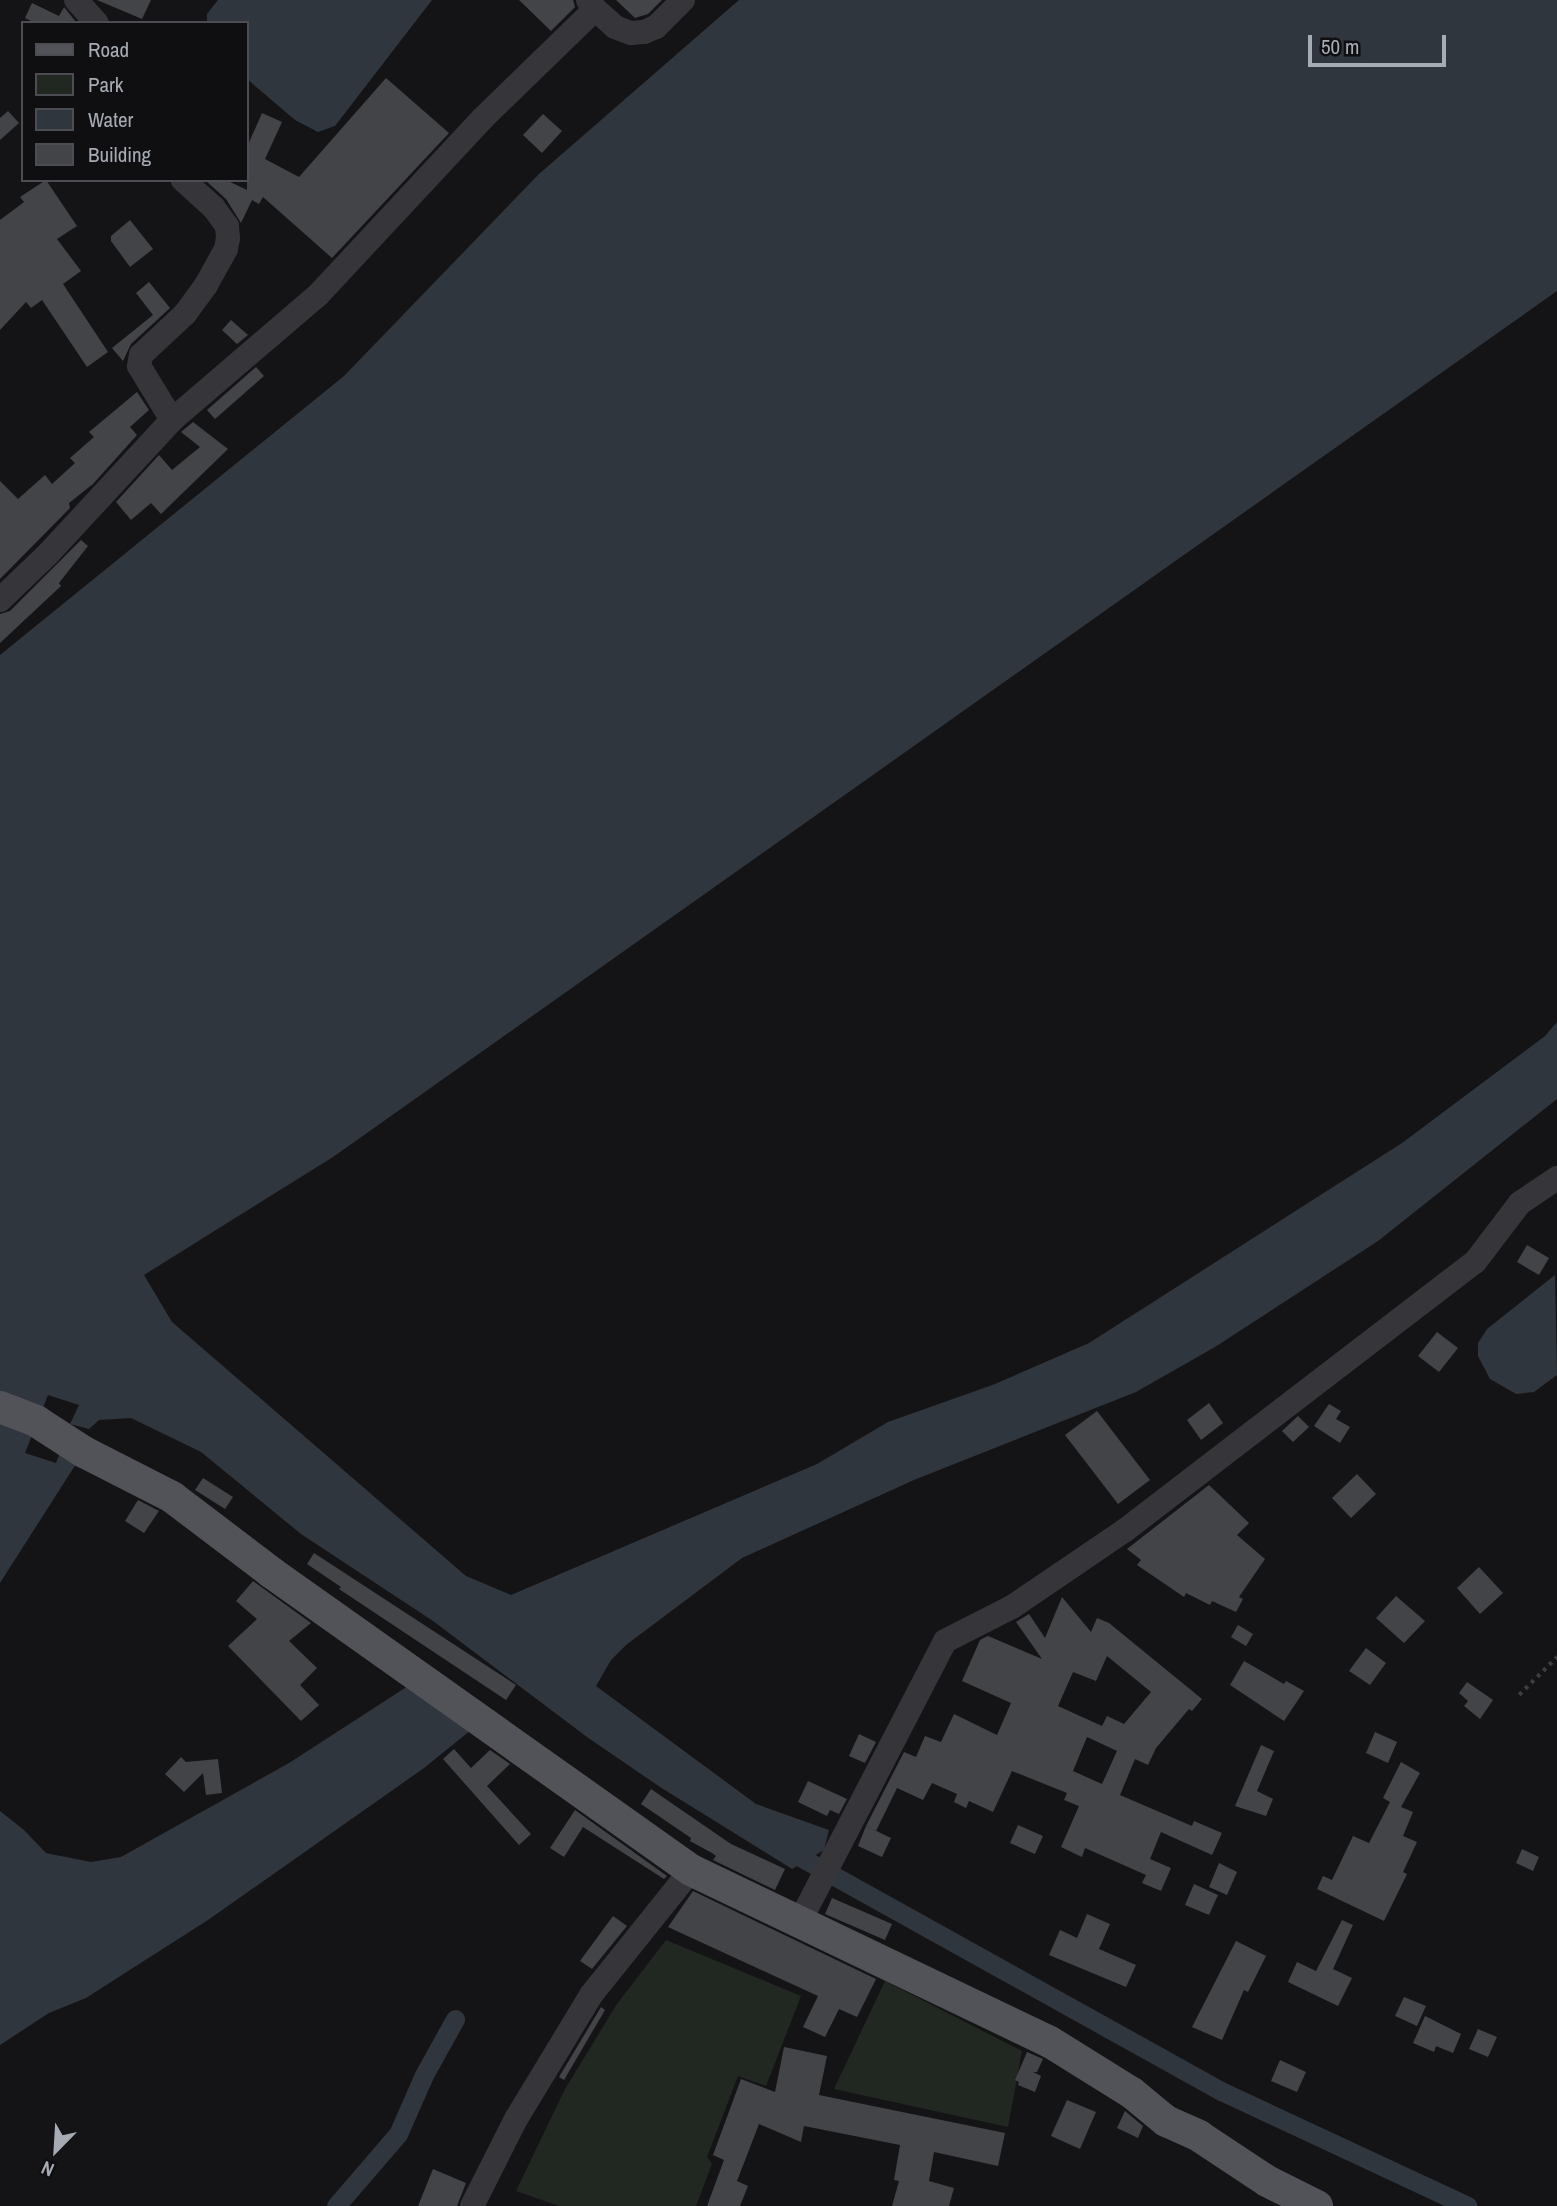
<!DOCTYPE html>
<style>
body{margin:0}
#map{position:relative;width:1557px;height:2206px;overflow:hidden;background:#141416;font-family:"Archivo Narrow",sans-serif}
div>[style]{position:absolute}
.green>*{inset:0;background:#212822}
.water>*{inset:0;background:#2f363d}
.canal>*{height:19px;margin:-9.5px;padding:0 9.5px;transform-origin:9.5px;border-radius:9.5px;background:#2f363d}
.building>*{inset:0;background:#434448}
.path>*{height:3.5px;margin-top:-1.75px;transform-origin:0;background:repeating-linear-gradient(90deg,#3c3d41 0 3.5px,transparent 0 8.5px)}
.minor>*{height:24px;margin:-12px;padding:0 12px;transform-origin:12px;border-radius:12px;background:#36363a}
.major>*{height:32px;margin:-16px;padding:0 16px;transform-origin:16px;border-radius:16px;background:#525359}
span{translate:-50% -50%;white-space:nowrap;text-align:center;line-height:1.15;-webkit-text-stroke:7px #0f0f11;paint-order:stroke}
.legend{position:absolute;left:21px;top:21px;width:228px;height:161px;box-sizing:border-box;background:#0f0f11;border:2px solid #4c4d52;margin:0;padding:9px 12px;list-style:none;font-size:21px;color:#a7abb4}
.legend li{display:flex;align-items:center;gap:14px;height:35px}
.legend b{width:35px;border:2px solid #4c4d52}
.north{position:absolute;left:21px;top:2115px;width:70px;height:70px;-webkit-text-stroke:5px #0f0f11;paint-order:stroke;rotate:204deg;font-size:19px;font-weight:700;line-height:28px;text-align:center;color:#a7abb4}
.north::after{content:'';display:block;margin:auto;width:24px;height:32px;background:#a7abb4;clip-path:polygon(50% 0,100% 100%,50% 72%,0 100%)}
.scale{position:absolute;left:1308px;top:35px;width:138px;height:32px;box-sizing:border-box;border:4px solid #a7abb4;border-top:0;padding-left:9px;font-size:21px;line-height:24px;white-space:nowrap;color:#a7abb4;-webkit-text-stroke:5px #0f0f11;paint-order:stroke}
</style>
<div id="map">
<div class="green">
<div style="clip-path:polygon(666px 1940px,801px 1996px,766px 2086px,738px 2076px,707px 2157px,712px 2164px,696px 2206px,559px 2206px,516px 2191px,565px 2089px,617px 2004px)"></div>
<div style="clip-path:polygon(885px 1981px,1022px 2051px,1008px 2127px,834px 2089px)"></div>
</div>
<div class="water">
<div style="clip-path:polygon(218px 0,432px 0,335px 126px,318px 132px,295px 120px,247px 79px,247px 23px,207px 23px,207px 14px)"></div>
<div style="clip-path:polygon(739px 0,1557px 0,1557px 291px,333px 1157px,144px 1275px,172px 1322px,466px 1576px,511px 1595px,817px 1464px,888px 1422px,995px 1384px,1089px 1343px,1402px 1143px,1545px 1036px,1557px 1022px,1557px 1099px,1378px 1241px,1215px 1347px,1136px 1392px,914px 1480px,742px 1558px,626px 1645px,611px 1660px,596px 1686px,756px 1804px,829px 1830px,824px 1850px,792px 1869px,660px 1787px,587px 1737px,433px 1621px,301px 1534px,201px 1452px,131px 1418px,99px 1420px,89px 1429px,70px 1424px,79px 1405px,48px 1395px,25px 1453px,56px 1463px,63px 1445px,83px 1453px,0 1583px,0 655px,344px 376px,539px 174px)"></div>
<div style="clip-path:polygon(1555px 1275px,1557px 1375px,1534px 1392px,1516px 1394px,1490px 1379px,1478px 1356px,1478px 1343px,1487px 1329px)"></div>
<div style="clip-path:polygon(408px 1686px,471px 1730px,424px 1768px,208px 1920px,86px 1998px,49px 2013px,0 2045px,0 1811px,24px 1830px,46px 1853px,91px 1862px,121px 1857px,289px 1763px)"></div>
</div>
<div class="canal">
<div style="left:784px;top:1848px;width:500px;rotate:29.08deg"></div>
<div style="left:1221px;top:2091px;width:272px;rotate:25deg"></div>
<div style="left:336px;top:2206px;width:95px;rotate:-49.3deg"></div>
<div style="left:398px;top:2134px;width:64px;rotate:-66.2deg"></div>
<div style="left:424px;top:2075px;width:64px;rotate:-61deg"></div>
</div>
<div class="building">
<div style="clip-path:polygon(97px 0,151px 0,142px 19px)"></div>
<div style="clip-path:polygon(519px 0,573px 0,575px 7px,551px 31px)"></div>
<div style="clip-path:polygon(616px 0,662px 0,648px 14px,635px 18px)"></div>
<div style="clip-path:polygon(32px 3px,59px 16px,64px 7px,76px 22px,35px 23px,25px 18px)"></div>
<div style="clip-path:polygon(386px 78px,449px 133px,332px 258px,263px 197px,259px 204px,252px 200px,241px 223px,226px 199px,205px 180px,226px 180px,247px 190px,247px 147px,262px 113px,282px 122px,265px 159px,299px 177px)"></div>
<div style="clip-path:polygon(8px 111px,19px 123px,0 140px,0 118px)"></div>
<div style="clip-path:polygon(543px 114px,562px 131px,542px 153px,523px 135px)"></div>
<div style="clip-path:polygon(46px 180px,77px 226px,57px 239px,81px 271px,63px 284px,108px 352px,87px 367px,42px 300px,31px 308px,26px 302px,0 330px,0 220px,24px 202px,20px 197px)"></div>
<div style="clip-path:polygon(130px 220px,153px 249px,130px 267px,111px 241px,111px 236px)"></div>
<div style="clip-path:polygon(149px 282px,170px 308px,131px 344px,123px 361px,112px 348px,153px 315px,136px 293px)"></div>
<div style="clip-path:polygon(231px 320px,248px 335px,237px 344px,222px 330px)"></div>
<div style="clip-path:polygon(256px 367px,264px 376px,215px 419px,207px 410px)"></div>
<div style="clip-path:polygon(137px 392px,149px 410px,130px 427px,137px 435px,93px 484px,69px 503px,70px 508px,0 579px,0 481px,18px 499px,45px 475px,52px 484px,75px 463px,70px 458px,94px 437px,89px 432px)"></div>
<div style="clip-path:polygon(193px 422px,228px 449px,161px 514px,151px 503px,131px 520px,116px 502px,159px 455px,172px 470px,200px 447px,181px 432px)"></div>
<div style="clip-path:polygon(81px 540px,88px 546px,59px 583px,61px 586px,0 643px,0 614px,10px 611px)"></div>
<div style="clip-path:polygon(1527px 1245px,1549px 1258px,1539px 1275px,1517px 1262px)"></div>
<div style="clip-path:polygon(1437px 1332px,1458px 1348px,1439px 1372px,1418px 1356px)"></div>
<div style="clip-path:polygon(1209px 1403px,1223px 1423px,1201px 1440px,1187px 1420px)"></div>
<div style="clip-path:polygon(1329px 1404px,1341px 1411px,1336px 1419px,1350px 1427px,1340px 1443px,1314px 1426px)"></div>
<div style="clip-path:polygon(1097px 1411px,1150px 1480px,1118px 1504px,1065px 1435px)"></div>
<div style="clip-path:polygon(1298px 1416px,1309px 1427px,1293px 1442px,1282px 1431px)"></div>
<div style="clip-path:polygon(1357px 1474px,1376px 1494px,1351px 1518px,1332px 1498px)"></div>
<div style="clip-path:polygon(203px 1478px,233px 1497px,225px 1509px,195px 1490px)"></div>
<div style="clip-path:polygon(1209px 1485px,1249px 1523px,1237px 1535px,1265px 1559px,1239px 1597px,1243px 1599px,1236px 1612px,1212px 1601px,1210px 1605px,1186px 1593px,1184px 1597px,1137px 1565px,1141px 1560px,1127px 1549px)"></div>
<div style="clip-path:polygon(138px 1500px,159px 1511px,144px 1533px,125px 1521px)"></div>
<div style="clip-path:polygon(314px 1553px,516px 1685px,506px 1700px,339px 1589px,341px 1587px,307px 1564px)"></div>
<div style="clip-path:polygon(1479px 1567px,1503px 1593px,1480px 1614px,1457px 1588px)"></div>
<div style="clip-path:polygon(253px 1581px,311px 1623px,289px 1641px,317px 1668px,300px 1685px,319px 1705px,301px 1721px,228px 1646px,257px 1619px,236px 1601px)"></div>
<div style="clip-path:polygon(1396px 1596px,1425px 1621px,1404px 1643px,1376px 1618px)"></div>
<div style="clip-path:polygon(evenodd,1062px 1597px,1091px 1632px,1097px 1618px,1109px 1623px,1202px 1699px,1192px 1711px,1189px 1709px,1156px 1748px,1148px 1765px,1135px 1759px,1120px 1795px,1192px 1826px,1194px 1821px,1222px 1833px,1212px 1855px,1161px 1832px,1150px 1859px,1171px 1868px,1161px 1891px,1142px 1883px,1146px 1875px,1085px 1848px,1082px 1857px,1061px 1847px,1079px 1806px,1064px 1800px,1067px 1793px,1012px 1771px,993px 1812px,969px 1801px,966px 1808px,954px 1802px,957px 1794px,932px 1783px,923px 1800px,897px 1788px,876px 1831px,866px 1826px,904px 1752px,916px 1757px,925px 1736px,941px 1742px,954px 1714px,997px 1735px,1011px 1703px,962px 1681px,980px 1640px,988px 1636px,1042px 1659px,1016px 1622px,1029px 1614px,1045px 1638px,1062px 1597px,1107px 1656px,1151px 1692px,1124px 1724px,1107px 1716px,1102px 1726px,1058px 1706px,1073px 1672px,1096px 1681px,1107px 1656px,1062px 1597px,1087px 1737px,1117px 1751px,1102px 1784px,1073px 1771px,1087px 1737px)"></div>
<div style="clip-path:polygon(1238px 1625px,1253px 1634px,1246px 1646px,1231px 1637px)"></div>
<div style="clip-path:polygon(1366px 1648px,1386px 1663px,1370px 1685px,1349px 1671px)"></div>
<div style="clip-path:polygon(1244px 1661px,1284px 1684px,1286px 1681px,1304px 1691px,1284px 1721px,1230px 1685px)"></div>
<div style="clip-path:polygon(1467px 1682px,1493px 1700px,1480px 1719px,1464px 1706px,1468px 1701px,1459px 1693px)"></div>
<div style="clip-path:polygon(1375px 1732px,1397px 1742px,1388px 1763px,1366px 1753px)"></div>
<div style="clip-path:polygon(859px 1734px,876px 1742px,865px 1763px,849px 1756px)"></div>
<div style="clip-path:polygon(1261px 1745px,1274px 1751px,1257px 1791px,1273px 1799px,1266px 1816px,1235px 1806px)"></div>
<div style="clip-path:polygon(454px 1749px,471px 1768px,490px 1750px,510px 1764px,487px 1786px,531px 1834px,519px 1845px,443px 1759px)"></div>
<div style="clip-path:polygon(181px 1757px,186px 1762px,218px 1759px,222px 1793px,206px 1795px,203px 1773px,184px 1792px,165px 1774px)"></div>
<div style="clip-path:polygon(1401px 1762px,1420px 1773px,1401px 1807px,1413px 1812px,1403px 1836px,1417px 1842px,1403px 1872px,1407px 1874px,1384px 1921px,1317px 1889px,1323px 1876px,1332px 1880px,1353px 1836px,1369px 1843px,1390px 1802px,1383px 1798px)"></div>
<div style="clip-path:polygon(808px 1781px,847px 1799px,839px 1814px,830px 1810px,827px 1816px,798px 1802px)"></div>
<div style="clip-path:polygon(651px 1789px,731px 1844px,785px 1869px,775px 1890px,713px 1860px,716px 1856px,712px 1853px,690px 1841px,691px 1838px,641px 1804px)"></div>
<div style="clip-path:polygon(575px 1810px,667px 1876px,664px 1879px,583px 1827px,564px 1857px,550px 1848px)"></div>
<div style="clip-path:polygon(1018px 1825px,1043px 1836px,1035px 1854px,1010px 1843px)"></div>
<div style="clip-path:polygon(866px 1826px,891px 1838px,882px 1857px,858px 1846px)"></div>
<div style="clip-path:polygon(1522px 1849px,1539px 1857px,1533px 1871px,1516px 1863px)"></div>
<div style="clip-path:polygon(1219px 1863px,1237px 1872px,1227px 1895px,1209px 1887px)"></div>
<div style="clip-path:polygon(1194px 1884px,1218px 1895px,1209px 1915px,1185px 1905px)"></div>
<div style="clip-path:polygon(693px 1891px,876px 1979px,857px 2017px,839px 2009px,825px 2037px,803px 2027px,818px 1996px,668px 1927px)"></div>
<div style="clip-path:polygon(832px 1898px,892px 1924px,885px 1940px,825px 1914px)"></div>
<div style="clip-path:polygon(1087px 1914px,1110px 1924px,1099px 1949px,1136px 1965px,1126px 1987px,1049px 1955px,1060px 1930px,1077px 1938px)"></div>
<div style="clip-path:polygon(613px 1916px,627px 1926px,592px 1969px,580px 1961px)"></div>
<div style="clip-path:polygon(1342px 1920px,1353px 1925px,1333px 1969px,1352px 1978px,1338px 2006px,1288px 1982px,1297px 1962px,1316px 1971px)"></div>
<div style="clip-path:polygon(1236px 1941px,1266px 1956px,1248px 1992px,1244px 1990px,1222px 2040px,1192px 2027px)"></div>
<div style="clip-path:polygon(1404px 1997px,1426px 2006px,1417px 2026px,1395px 2016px)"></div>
<div style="clip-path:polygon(601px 2007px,605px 2010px,564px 2080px,559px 2077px)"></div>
<div style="clip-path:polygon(1425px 2016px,1461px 2034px,1453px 2053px,1436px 2046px,1434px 2052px,1413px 2043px)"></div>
<div style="clip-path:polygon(1478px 2029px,1497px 2037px,1488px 2057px,1469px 2049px)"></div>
<div style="clip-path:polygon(784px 2047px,827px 2056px,819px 2095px,1005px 2133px,998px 2166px,934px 2152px,929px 2181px,954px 2188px,949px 2206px,892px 2206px,899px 2181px,894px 2180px,900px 2145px,804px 2126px,801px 2142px,759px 2124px,737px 2181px,748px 2186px,740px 2206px,707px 2206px,724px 2160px,713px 2155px,741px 2079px,775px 2092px)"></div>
<div style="clip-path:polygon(1027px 2052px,1043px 2059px,1037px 2072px,1033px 2072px,1041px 2076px,1035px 2092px,1018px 2085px,1019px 2082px,1015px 2080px)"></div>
<div style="clip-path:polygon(1280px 2060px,1306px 2072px,1297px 2092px,1271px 2081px)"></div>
<div style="clip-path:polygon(1067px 2100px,1096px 2112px,1080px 2149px,1051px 2136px)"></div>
<div style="clip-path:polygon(1125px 2111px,1143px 2126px,1138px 2138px,1117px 2128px)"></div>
<div style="clip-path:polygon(433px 2169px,466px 2183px,457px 2206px,418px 2206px)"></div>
</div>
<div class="path">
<div style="left:1519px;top:1695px;width:54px;rotate:-45deg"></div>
</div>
<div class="minor">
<div style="left:76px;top:0;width:31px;rotate:48deg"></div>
<div style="left:594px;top:8px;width:28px;rotate:42deg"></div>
<div style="left:615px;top:27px;width:17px;rotate:21deg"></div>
<div style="left:631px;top:33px;width:13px;rotate:-4deg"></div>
<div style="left:644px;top:32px;width:13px;rotate:-23deg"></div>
<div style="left:656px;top:27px;width:38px;rotate:-45deg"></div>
<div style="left:172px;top:420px;width:63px;rotate:-121.4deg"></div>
<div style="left:139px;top:366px;width:11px;rotate:-80deg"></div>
<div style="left:141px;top:355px;width:60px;rotate:-43deg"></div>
<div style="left:185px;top:314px;width:36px;rotate:-54deg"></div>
<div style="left:206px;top:285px;width:41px;rotate:-60.9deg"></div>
<div style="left:226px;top:249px;width:11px;rotate:-80deg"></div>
<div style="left:228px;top:238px;width:12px;rotate:-95deg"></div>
<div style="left:227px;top:226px;width:22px;rotate:-126deg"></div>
<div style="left:214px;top:208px;width:42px;rotate:-137.9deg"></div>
<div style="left:0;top:600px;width:65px;rotate:-43.8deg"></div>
<div style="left:47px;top:555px;width:184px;rotate:-47.2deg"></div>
<div style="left:172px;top:420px;width:192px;rotate:-40.6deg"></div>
<div style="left:318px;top:295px;width:241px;rotate:-47deg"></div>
<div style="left:482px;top:119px;width:152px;rotate:-44.2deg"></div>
<div style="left:591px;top:13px;width:6px;rotate:-59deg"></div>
<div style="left:594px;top:8px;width:10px;rotate:-127deg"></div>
<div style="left:800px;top:1921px;width:315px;rotate:-62.6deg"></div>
<div style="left:945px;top:1641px;width:75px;rotate:-26.9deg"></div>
<div style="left:1012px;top:1607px;width:135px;rotate:-34.2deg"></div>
<div style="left:1124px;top:1531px;width:442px;rotate:-37.5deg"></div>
<div style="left:1475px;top:1262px;width:74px;rotate:-52.7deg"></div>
<div style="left:1520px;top:1203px;width:45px;rotate:-34deg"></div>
<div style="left:472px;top:2206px;width:97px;rotate:-63.2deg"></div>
<div style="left:516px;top:2119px;width:145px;rotate:-58.8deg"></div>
<div style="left:591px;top:1995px;width:160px;rotate:-51.3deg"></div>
</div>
<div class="major">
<div style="left:0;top:1407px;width:39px;rotate:21deg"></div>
<div style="left:36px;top:1421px;width:57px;rotate:32.9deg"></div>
<div style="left:84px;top:1452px;width:99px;rotate:27.1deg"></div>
<div style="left:172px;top:1497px;width:126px;rotate:37.2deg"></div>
<div style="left:272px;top:1573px;width:514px;rotate:35.33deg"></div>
<div style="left:691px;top:1870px;width:398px;rotate:25.6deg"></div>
<div style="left:1050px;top:2042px;width:97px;rotate:31.9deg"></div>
<div style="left:1132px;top:2093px;width:44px;rotate:39.5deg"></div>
<div style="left:1166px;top:2121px;width:36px;rotate:24deg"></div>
<div style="left:1199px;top:2136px;width:82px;rotate:33.5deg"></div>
<div style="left:1267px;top:2181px;width:56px;rotate:26.6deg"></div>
</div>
<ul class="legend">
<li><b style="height:9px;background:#525359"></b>Road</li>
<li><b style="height:19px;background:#212822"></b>Park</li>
<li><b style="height:19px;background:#2f363d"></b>Water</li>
<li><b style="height:19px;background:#434448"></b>Building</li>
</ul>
<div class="north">N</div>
<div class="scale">50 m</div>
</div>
